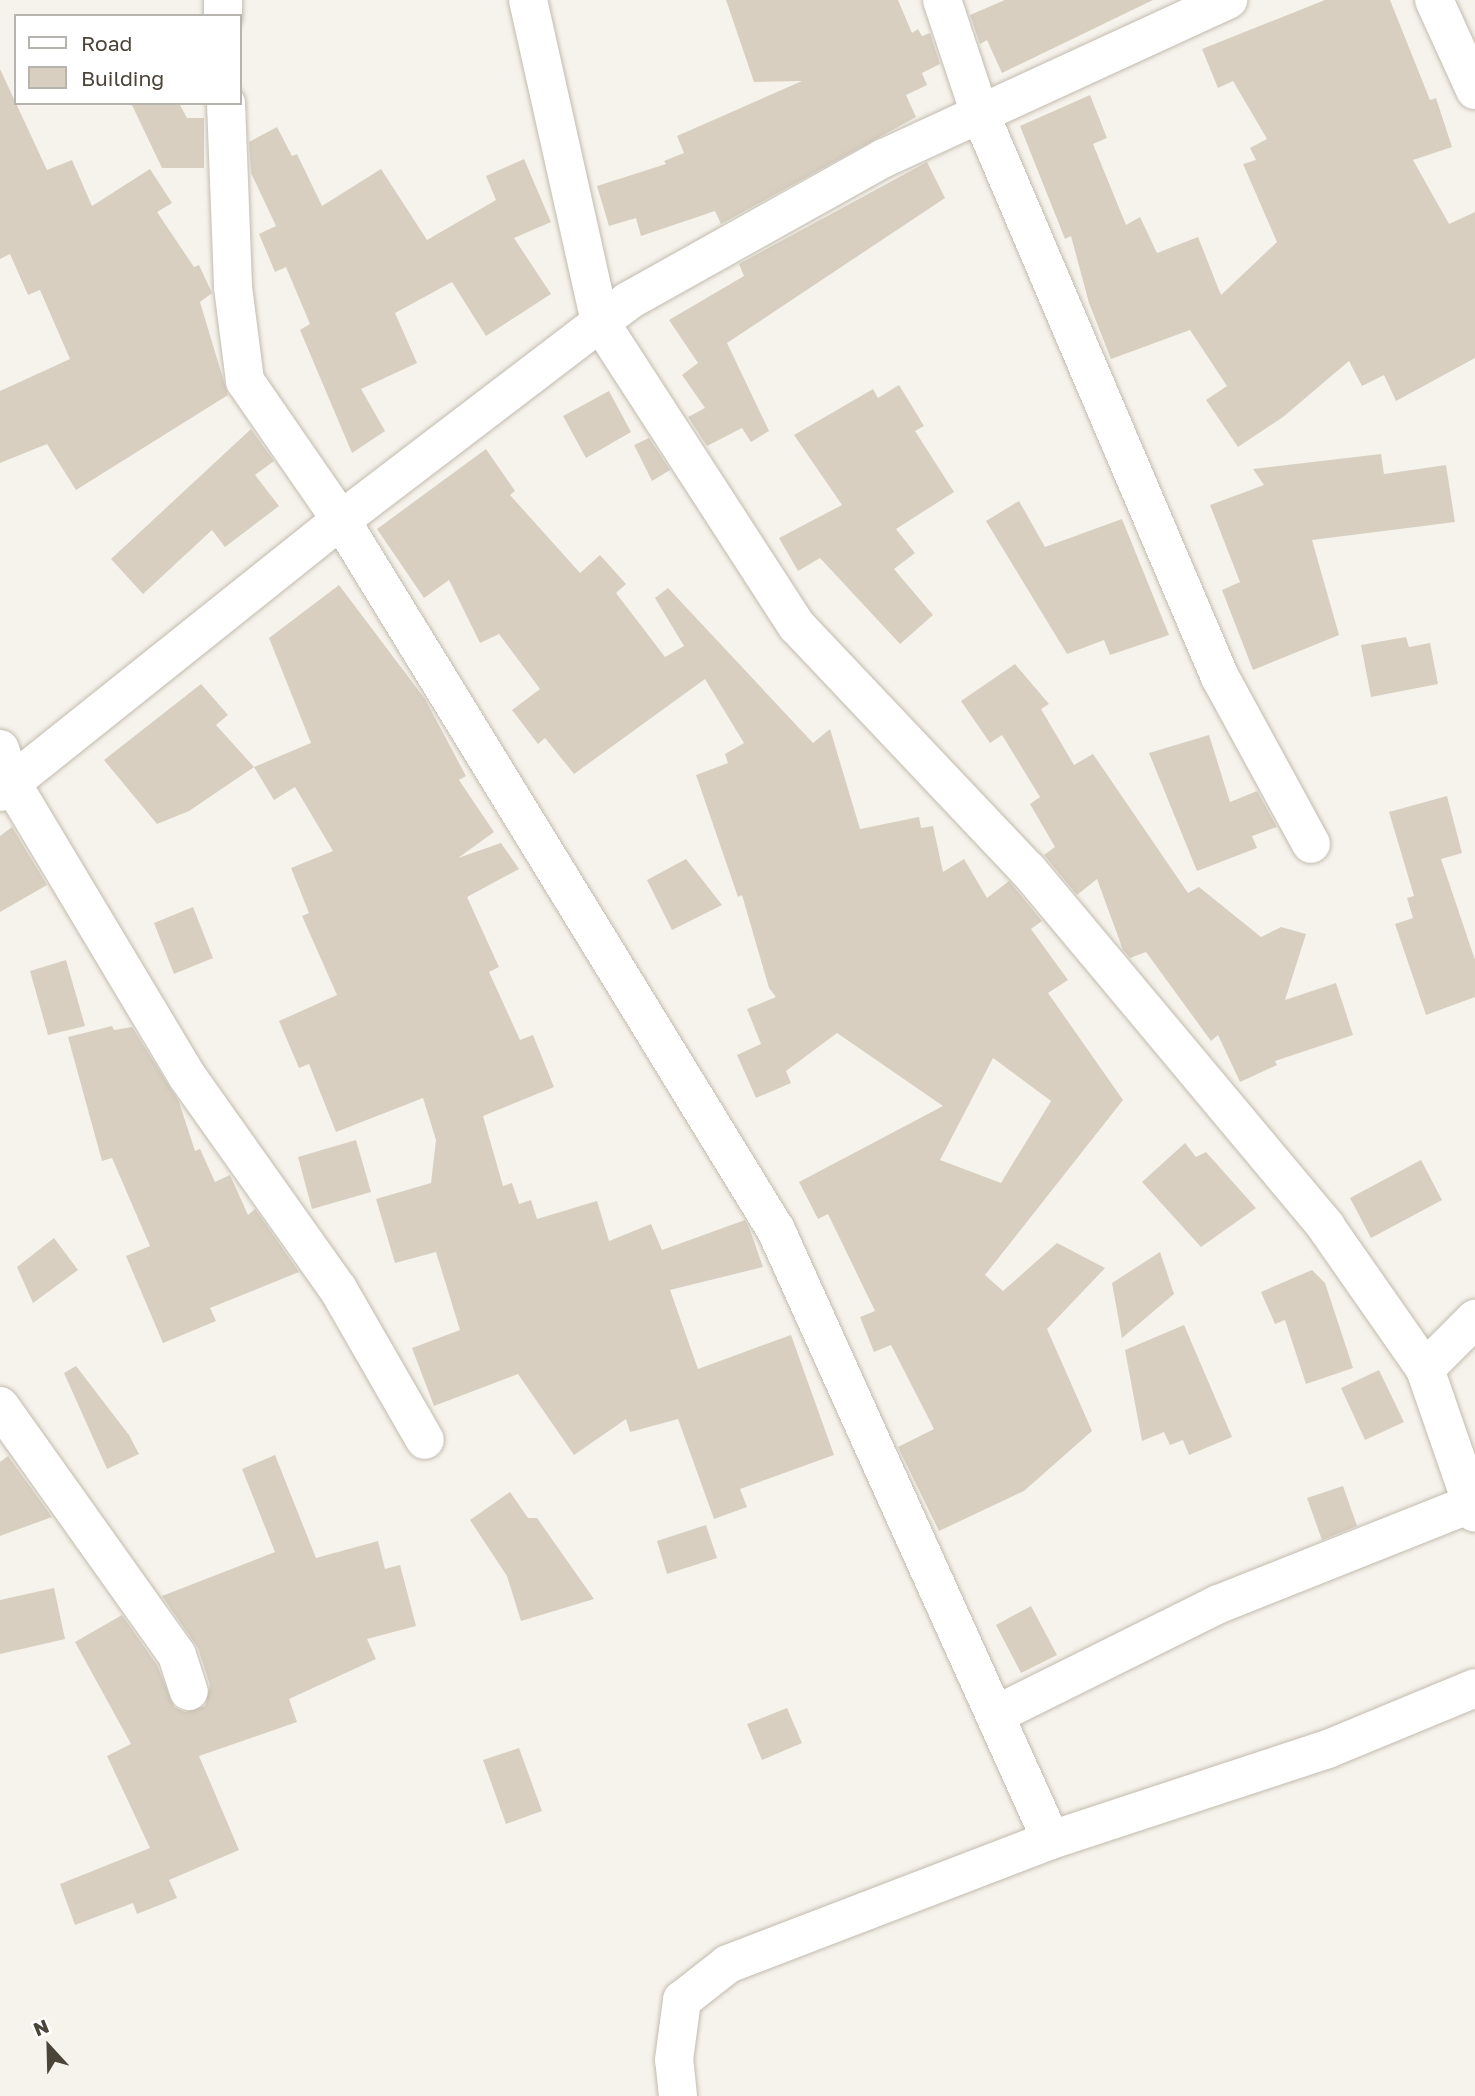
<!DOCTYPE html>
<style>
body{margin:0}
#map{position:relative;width:1475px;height:2096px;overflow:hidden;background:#f6f3ec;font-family:"Golos Text",sans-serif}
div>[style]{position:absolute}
.building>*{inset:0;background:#d8cfc1}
.roads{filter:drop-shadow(0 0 2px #c2bbae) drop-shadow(0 0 2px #c2bbae)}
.minor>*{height:38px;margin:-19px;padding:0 19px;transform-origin:19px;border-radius:19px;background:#fff}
span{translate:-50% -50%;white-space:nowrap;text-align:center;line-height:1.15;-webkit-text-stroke:7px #fff;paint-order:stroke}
.legend{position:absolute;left:14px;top:14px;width:228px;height:91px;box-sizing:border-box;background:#fff;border:2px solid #b7b4b0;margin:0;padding:9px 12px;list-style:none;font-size:21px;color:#4b4439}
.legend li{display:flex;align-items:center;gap:14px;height:35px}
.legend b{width:35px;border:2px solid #b7b4b0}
.north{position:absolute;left:14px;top:2012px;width:70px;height:70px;-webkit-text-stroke:5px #fff;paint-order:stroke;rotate:338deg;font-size:19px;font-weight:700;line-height:28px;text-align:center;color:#4b4439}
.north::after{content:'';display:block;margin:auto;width:24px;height:32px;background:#4b4439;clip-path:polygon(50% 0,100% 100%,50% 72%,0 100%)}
</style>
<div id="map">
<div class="building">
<div style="clip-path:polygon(726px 0,898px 0,912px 33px,918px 29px,922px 36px,930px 33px,940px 64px,922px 73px,927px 85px,906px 95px,916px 117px,721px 224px,715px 211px,641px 236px,636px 218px,609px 226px,597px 186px,666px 164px,664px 161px,684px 153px,677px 136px,802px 81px,754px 82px)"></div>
<div style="clip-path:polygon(1005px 0,1153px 0,1002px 73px,987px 40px,980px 44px,970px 15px)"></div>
<div style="clip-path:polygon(1325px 0,1390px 0,1430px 100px,1436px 98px,1452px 147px,1413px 160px,1449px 224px,1475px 212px,1475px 358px,1396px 401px,1384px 375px,1362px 386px,1349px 361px,1283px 417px,1238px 447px,1206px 400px,1227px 386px,1190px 330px,1111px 359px,1089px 303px,1071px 236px,1065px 239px,1020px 126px,1090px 95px,1107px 138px,1093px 144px,1126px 225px,1140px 217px,1157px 253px,1198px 237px,1221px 295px,1277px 242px,1243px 164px,1256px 160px,1250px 148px,1267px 139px,1233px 81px,1218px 88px,1202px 49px)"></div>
<div style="clip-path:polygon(0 69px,47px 170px,72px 160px,92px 206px,150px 169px,172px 203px,157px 212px,194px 267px,199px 265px,212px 293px,200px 302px,228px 395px,76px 490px,47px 444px,0 463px,0 391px,70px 359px,40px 290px,28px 295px,10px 254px,0 259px)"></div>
<div style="clip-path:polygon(131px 103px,179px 103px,187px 118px,204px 118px,204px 168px,162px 168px)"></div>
<div style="clip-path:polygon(277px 127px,292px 156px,297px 154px,322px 206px,381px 169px,427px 240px,496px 200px,486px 176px,524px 159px,551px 222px,514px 238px,551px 294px,486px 336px,452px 282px,395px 313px,417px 363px,361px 389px,385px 431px,352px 453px,300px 330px,310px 324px,286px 267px,275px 272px,259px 234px,276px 226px,251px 173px,249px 142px)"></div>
<div style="clip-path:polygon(927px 162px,945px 198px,727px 343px,769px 431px,751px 442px,742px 428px,707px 446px,688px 417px,705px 408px,682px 375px,698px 363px,669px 320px,744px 276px,739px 264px)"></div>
<div style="clip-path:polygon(899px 385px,924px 426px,915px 431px,954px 492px,896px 529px,915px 553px,894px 569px,933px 615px,900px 644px,820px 558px,798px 571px,779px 538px,842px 505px,794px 435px,873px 389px,878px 398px)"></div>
<div style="clip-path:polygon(609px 391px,631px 432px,586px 458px,563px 416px)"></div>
<div style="clip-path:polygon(251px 429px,274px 461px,255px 475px,279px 506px,225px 547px,212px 530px,143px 594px,111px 559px)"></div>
<div style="clip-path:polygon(649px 438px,670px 470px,652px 481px,634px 445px)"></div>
<div style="clip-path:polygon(evenodd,486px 449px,515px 491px,510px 495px,580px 573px,600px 555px,626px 584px,616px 593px,665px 657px,684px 646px,655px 598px,668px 588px,813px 743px,830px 729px,860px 829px,919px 817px,921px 828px,933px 826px,943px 872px,964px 859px,987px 898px,1009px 881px,1042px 921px,1031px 929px,1068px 980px,1048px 993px,1123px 1100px,985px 1275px,1003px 1291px,1057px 1243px,1105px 1268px,1047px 1329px,1092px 1431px,1024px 1491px,939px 1531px,898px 1447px,934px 1429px,891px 1345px,874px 1352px,860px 1317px,875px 1311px,828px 1214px,818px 1219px,799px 1182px,943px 1106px,837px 1033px,786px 1071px,791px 1083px,756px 1098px,737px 1055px,761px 1044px,747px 1009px,776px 997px,769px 988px,742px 895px,738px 897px,696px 775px,728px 763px,725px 754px,744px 743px,705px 679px,574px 774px,545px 738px,538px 744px,512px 710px,540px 689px,499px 634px,480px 643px,449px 580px,424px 598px,377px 529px,486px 449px,993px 1058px,1051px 1101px,1001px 1183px,940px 1160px,993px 1058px)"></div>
<div style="clip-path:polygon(1381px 454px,1384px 474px,1446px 465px,1455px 522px,1312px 540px,1339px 635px,1253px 670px,1222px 590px,1240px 582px,1210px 505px,1264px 485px,1253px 469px)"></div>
<div style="clip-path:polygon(1019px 501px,1045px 547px,1122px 519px,1169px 635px,1110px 655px,1104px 640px,1067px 654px,986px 521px)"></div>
<div style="clip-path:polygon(339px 585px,425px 699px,466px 776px,459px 780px,494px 832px,458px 858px,501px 843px,519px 869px,467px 897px,499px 967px,489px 972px,520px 1040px,533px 1035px,554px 1087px,483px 1116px,503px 1186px,512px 1183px,519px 1204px,531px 1200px,537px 1219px,597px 1201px,609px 1241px,651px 1224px,662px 1250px,745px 1220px,750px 1230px,763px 1267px,670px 1290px,698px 1369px,791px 1335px,834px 1455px,740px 1489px,747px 1507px,714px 1519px,678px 1419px,630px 1432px,626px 1419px,574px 1455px,518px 1374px,434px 1406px,412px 1348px,460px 1330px,436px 1252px,395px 1263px,376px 1199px,431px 1183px,436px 1140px,423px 1098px,336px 1132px,309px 1064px,299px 1068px,279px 1021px,337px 995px,302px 916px,309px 913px,291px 868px,333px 851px,295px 787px,274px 800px,254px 767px,311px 743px,269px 638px)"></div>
<div style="clip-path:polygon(1406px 637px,1409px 647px,1430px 643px,1438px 684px,1371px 697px,1361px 645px)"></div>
<div style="clip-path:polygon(1015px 664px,1049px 704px,1041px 709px,1074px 765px,1093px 754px,1188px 893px,1199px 887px,1261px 937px,1281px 927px,1306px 934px,1285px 1000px,1336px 983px,1353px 1035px,1275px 1061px,1277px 1065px,1240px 1082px,1218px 1035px,1211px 1041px,1146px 952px,1130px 958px,1123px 950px,1097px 879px,1077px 895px,1044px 855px,1055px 847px,1030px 804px,1040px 797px,1002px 735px,990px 743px,961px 701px)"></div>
<div style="clip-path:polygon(201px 684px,228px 715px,216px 725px,254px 767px,189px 811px,157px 824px,104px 760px)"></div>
<div style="clip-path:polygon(1209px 735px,1230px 802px,1257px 791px,1277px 827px,1252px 836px,1257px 848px,1197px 871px,1149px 753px)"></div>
<div style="clip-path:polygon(1447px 796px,1462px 853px,1441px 859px,1475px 960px,1475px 997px,1426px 1015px,1395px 924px,1413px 918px,1407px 898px,1414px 896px,1389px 812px)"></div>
<div style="clip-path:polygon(12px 827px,47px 885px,0 912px,0 836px)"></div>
<div style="clip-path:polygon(686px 859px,722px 905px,672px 930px,647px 880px)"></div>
<div style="clip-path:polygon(193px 907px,213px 958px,174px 974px,154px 923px)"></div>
<div style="clip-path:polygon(66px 960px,85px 1026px,48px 1035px,30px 971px)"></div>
<div style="clip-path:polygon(112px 1026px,114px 1030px,132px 1027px,179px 1102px,195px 1151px,200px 1149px,215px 1182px,230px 1175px,248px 1215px,255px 1209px,299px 1272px,210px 1308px,216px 1321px,163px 1343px,126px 1256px,150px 1246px,112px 1158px,102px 1161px,68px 1037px)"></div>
<div style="clip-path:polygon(356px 1140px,371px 1192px,312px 1209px,298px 1157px)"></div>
<div style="clip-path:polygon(1185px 1143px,1196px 1157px,1206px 1152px,1256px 1208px,1201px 1247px,1142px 1182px)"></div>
<div style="clip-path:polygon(1421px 1160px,1442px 1200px,1371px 1238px,1350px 1198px)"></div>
<div style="clip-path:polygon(54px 1238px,78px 1270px,33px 1303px,17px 1267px)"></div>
<div style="clip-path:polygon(1160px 1252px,1174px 1294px,1122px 1338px,1112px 1283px)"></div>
<div style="clip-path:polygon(1312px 1270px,1325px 1283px,1353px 1368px,1306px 1384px,1285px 1320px,1275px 1324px,1261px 1292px)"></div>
<div style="clip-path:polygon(1184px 1325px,1232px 1437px,1189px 1455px,1183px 1440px,1170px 1445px,1164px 1432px,1142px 1441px,1125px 1350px)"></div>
<div style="clip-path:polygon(76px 1366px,129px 1435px,139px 1454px,107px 1469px,64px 1373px)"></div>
<div style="clip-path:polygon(1379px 1370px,1404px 1422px,1365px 1440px,1341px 1388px)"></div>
<div style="clip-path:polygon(275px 1455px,316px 1558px,378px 1541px,385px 1569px,400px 1565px,416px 1626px,367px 1639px,376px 1659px,289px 1699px,297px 1722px,199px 1756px,239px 1850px,169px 1880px,177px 1898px,137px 1914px,133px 1903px,75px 1925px,60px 1884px,150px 1848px,107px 1756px,131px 1744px,75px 1642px,122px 1615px,157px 1665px,174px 1707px,185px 1712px,205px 1706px,210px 1685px,198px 1648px,162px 1596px,275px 1552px,242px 1469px)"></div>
<div style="clip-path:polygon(8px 1456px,52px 1517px,0 1536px,0 1462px)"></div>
<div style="clip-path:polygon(1343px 1486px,1357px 1526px,1322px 1540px,1307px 1498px)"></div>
<div style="clip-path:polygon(510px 1492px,528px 1518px,537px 1518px,594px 1599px,521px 1621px,507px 1576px,470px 1520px)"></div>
<div style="clip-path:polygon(706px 1525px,717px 1558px,667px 1574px,657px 1541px)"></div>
<div style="clip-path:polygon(54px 1588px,65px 1639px,0 1654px,0 1600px)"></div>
<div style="clip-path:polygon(1031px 1606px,1057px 1655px,1021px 1673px,996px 1625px)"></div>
<div style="clip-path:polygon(787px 1708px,802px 1743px,762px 1760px,747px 1724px)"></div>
<div style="clip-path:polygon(519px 1748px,542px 1811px,506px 1824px,483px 1760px)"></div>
</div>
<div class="roads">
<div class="minor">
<div style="left:223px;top:0;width:16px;rotate:90deg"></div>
<div style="left:528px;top:0;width:330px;rotate:77.4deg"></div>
<div style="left:600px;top:322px;width:362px;rotate:57.1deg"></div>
<div style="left:797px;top:626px;width:336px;rotate:46.6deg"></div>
<div style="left:1028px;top:870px;width:465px;rotate:50.1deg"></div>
<div style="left:1326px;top:1227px;width:173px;rotate:55.1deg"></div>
<div style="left:1425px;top:1369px;width:152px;rotate:70.9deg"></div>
<div style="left:942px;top:0;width:117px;rotate:71.6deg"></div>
<div style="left:979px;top:111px;width:615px;rotate:66.94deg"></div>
<div style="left:1220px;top:677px;width:190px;rotate:61.4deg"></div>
<div style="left:1434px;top:0;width:99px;rotate:65.5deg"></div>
<div style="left:226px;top:103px;width:184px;rotate:87.8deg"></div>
<div style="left:233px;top:287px;width:95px;rotate:82.7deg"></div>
<div style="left:245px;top:381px;width:169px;rotate:55.4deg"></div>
<div style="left:341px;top:520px;width:833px;rotate:58.51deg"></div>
<div style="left:776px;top:1230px;width:669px;rotate:65.73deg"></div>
<div style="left:0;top:749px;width:35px;rotate:72deg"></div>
<div style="left:11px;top:782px;width:343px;rotate:59.1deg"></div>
<div style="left:187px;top:1076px;width:261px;rotate:54.7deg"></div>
<div style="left:338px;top:1289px;width:174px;rotate:60.1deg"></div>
<div style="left:0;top:792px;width:436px;rotate:-38.6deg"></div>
<div style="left:341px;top:520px;width:361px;rotate:-37.3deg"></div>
<div style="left:628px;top:301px;width:293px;rotate:-29.2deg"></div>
<div style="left:884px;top:158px;width:379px;rotate:-24.7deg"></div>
<div style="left:1425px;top:1369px;width:71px;rotate:-45deg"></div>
<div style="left:0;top:1406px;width:305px;rotate:54.6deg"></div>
<div style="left:177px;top:1655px;width:38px;rotate:72deg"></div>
<div style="left:995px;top:1715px;width:250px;rotate:-26.4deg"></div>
<div style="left:1219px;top:1604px;width:276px;rotate:-21.7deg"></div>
<div style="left:678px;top:2096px;width:36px;rotate:-96deg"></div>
<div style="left:674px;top:2060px;width:61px;rotate:-82.4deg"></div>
<div style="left:682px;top:2000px;width:58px;rotate:-38deg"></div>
<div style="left:728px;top:1964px;width:346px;rotate:-21deg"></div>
<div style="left:1051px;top:1840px;width:292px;rotate:-18.2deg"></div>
<div style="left:1328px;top:1749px;width:159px;rotate:-22.5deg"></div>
</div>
</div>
<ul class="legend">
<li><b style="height:9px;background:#fff"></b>Road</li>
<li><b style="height:19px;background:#d8cfc1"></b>Building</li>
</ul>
<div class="north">N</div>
</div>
